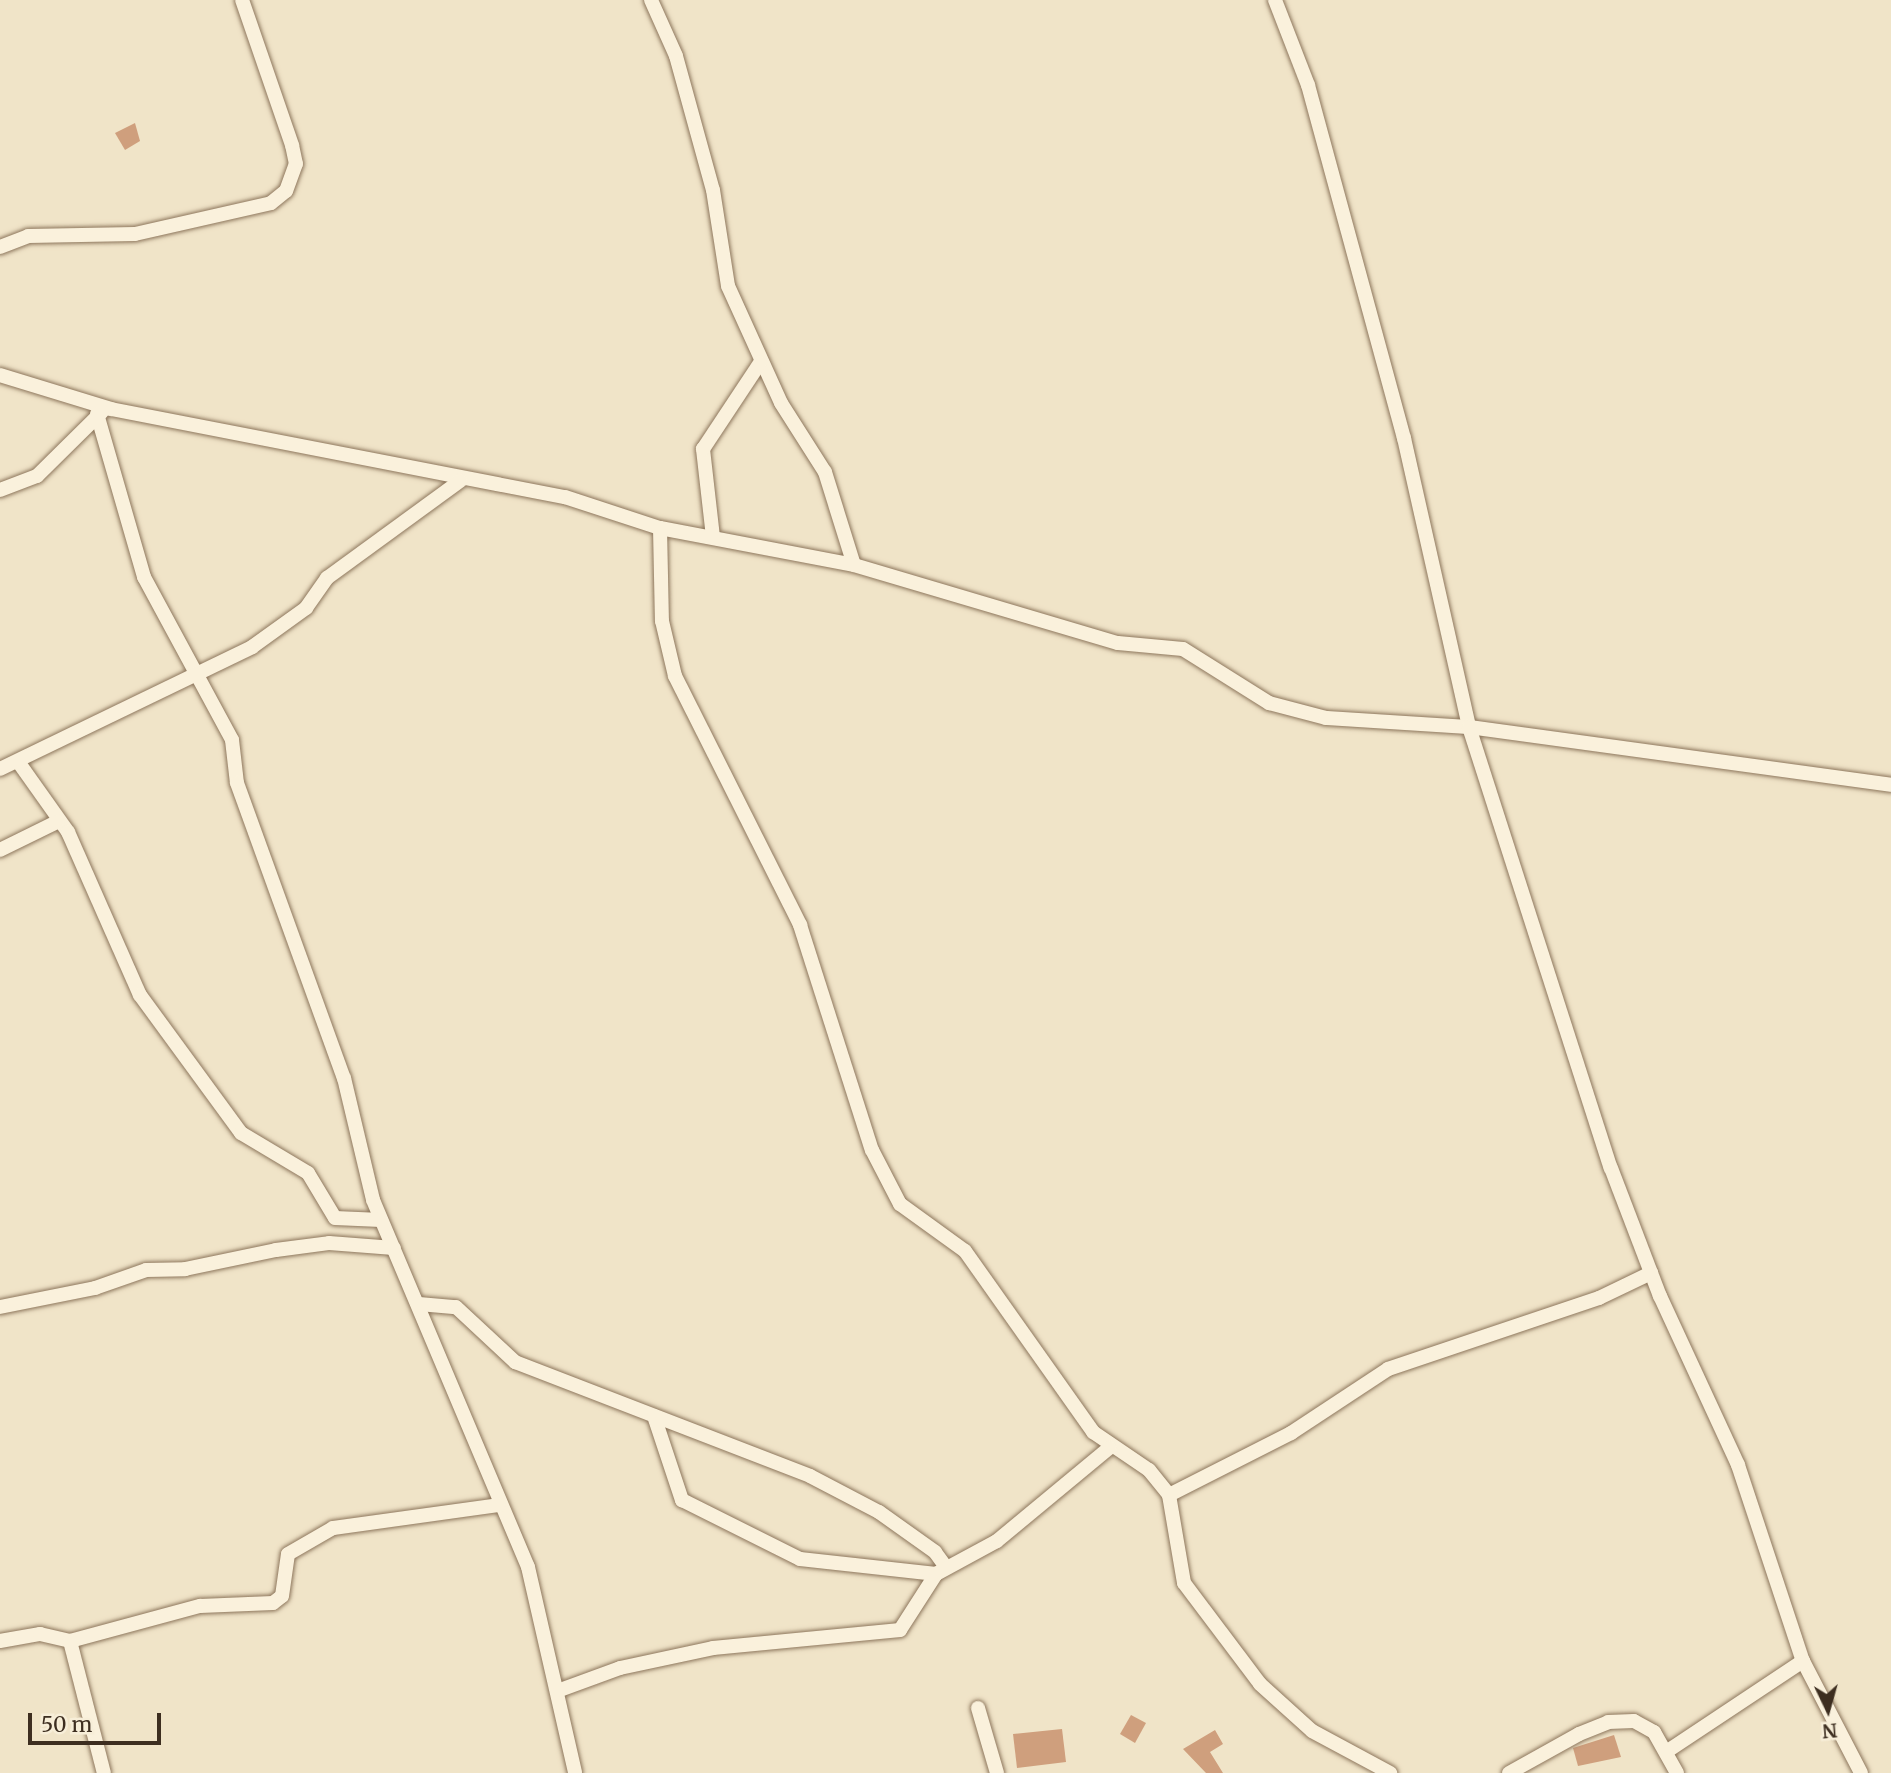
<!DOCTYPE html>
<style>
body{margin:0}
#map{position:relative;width:1891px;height:1773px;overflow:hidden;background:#f0e4c8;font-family:Merriweather,serif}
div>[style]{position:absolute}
.building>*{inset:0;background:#cf9f7d}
.roads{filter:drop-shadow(0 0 2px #8d765c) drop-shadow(0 0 2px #8d765c)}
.minor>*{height:14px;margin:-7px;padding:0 7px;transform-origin:7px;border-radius:7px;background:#faf1dc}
span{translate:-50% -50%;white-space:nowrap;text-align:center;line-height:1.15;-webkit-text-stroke:5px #f7eed8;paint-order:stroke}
.north{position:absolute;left:1793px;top:1675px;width:70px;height:70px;-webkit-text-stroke:5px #f7eed8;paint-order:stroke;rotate:175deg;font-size:19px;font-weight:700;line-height:28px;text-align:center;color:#3d2e20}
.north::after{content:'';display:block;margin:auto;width:24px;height:32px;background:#3d2e20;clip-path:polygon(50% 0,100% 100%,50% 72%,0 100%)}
.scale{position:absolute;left:28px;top:1713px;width:133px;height:32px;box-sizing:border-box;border:4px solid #3d2e20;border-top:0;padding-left:9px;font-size:21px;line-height:24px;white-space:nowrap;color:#3d2e20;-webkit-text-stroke:5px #f7eed8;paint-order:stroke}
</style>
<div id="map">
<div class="building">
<div style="clip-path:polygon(135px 123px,140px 141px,125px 150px,115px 133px)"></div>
<div style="clip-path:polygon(1131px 1715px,1146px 1723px,1135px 1743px,1120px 1734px)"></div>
<div style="clip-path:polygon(1062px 1729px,1066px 1762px,1017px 1768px,1013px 1734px)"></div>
<div style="clip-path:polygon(1215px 1730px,1223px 1744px,1210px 1752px,1223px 1773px,1206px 1773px,1183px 1749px)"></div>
<div style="clip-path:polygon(1614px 1735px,1621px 1757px,1578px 1766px,1573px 1748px)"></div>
</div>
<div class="roads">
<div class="minor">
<div style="left:651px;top:0;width:61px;rotate:65.9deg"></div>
<div style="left:676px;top:56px;width:139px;rotate:74.6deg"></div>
<div style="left:713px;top:190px;width:97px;rotate:81.1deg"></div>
<div style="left:728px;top:286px;width:128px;rotate:65.6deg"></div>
<div style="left:781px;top:403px;width:82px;rotate:57.5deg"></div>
<div style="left:825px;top:472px;width:97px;rotate:72.7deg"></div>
<div style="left:1275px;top:0;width:91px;rotate:68.8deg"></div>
<div style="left:1308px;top:85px;width:366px;rotate:74.8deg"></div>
<div style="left:1404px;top:438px;width:296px;rotate:77.3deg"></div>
<div style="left:1469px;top:727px;width:463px;rotate:72.2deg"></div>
<div style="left:1611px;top:1168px;width:137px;rotate:69.1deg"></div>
<div style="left:1660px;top:1296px;width:186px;rotate:65.2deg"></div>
<div style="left:1738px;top:1465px;width:206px;rotate:71.7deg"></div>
<div style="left:1803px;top:1661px;width:126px;rotate:62.6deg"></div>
<div style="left:0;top:247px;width:30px;rotate:-21deg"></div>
<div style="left:28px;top:236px;width:107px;rotate:-1.1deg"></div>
<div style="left:135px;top:234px;width:139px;rotate:-12.8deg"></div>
<div style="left:271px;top:203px;width:19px;rotate:-39deg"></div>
<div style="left:286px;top:191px;width:29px;rotate:-70deg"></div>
<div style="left:296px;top:164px;width:19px;rotate:-102deg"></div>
<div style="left:292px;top:145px;width:153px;rotate:-109deg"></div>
<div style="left:0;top:375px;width:116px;rotate:17deg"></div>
<div style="left:111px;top:409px;width:462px;rotate:11deg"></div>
<div style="left:565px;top:497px;width:100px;rotate:18.1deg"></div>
<div style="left:660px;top:528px;width:197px;rotate:10.8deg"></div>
<div style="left:854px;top:565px;width:275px;rotate:16.5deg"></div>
<div style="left:1118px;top:643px;width:65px;rotate:5.3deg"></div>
<div style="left:1183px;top:649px;width:102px;rotate:32.1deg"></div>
<div style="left:1269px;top:703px;width:59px;rotate:14.7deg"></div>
<div style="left:1326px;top:718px;width:143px;rotate:3.6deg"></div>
<div style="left:1469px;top:727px;width:426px;rotate:7.8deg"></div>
<div style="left:97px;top:414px;width:170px;rotate:73.9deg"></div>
<div style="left:144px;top:577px;width:185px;rotate:61.6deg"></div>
<div style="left:232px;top:740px;width:43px;rotate:83.4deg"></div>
<div style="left:237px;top:783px;width:314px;rotate:70.1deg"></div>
<div style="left:344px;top:1078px;width:125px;rotate:76.6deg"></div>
<div style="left:373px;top:1200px;width:398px;rotate:67.1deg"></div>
<div style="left:528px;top:1567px;width:211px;rotate:77.1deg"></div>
<div style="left:0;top:490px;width:40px;rotate:-21deg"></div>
<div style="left:37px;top:476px;width:91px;rotate:-44.6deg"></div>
<div style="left:660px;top:528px;width:93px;rotate:88.8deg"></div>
<div style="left:662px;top:621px;width:57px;rotate:76.7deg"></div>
<div style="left:675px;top:676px;width:279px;rotate:63.3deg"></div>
<div style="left:800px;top:925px;width:236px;rotate:72.3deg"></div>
<div style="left:872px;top:1150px;width:61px;rotate:62.6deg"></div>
<div style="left:900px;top:1204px;width:80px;rotate:35.9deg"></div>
<div style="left:965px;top:1251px;width:222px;rotate:54.7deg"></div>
<div style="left:1093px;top:1432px;width:68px;rotate:34.2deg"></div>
<div style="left:1149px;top:1470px;width:32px;rotate:51deg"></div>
<div style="left:1169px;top:1495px;width:89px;rotate:80.3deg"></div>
<div style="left:1184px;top:1583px;width:126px;rotate:53deg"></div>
<div style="left:1260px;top:1684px;width:70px;rotate:42.1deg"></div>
<div style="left:1312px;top:1731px;width:89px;rotate:28.3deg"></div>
<div style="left:713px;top:537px;width:89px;rotate:-96.5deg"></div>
<div style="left:703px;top:449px;width:103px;rotate:-56.5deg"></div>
<div style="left:19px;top:763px;width:85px;rotate:54.6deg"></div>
<div style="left:68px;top:832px;width:178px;rotate:66.2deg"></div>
<div style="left:140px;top:995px;width:171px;rotate:53.8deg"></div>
<div style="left:241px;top:1133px;width:78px;rotate:30.8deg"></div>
<div style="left:308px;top:1173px;width:52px;rotate:59deg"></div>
<div style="left:335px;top:1218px;width:46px;rotate:2.5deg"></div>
<div style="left:0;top:769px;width:280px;rotate:-25.8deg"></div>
<div style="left:252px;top:647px;width:67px;rotate:-35.8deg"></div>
<div style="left:306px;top:608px;width:37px;rotate:-55deg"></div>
<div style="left:327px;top:578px;width:165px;rotate:-36.1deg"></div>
<div style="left:0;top:850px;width:64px;rotate:-26.2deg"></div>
<div style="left:419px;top:1304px;width:37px;rotate:5deg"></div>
<div style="left:456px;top:1307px;width:81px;rotate:43deg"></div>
<div style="left:515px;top:1362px;width:316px;rotate:21.1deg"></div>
<div style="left:810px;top:1476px;width:78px;rotate:27.6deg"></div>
<div style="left:879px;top:1512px;width:69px;rotate:35.5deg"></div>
<div style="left:935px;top:1552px;width:19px;rotate:54deg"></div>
<div style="left:0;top:1307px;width:97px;rotate:-11.3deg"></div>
<div style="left:95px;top:1288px;width:54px;rotate:-19.4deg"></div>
<div style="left:146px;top:1270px;width:39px;rotate:-1deg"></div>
<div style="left:185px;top:1269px;width:93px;rotate:-11.8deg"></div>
<div style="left:276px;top:1250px;width:53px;rotate:-7.5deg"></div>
<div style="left:329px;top:1243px;width:65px;rotate:4.4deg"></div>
<div style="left:654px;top:1416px;width:89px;rotate:71.6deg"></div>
<div style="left:682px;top:1500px;width:132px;rotate:26.6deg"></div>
<div style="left:800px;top:1559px;width:137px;rotate:6.3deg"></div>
<div style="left:1169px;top:1495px;width:137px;rotate:-26.9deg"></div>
<div style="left:1291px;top:1433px;width:116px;rotate:-33.4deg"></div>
<div style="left:1388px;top:1369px;width:223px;rotate:-18.6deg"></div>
<div style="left:1599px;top:1298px;width:58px;rotate:-25.7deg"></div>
<div style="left:0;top:1641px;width:41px;rotate:-9.9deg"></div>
<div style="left:40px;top:1634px;width:31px;rotate:13deg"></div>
<div style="left:70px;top:1641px;width:135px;rotate:-15.1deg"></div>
<div style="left:200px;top:1606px;width:73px;rotate:-2.4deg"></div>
<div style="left:273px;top:1603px;width:11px;rotate:-38deg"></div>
<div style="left:282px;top:1596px;width:42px;rotate:-81.9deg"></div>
<div style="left:288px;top:1554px;width:52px;rotate:-30deg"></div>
<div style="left:333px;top:1528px;width:167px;rotate:-7.9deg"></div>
<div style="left:70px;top:1641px;width:136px;rotate:75.6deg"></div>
<div style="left:560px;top:1690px;width:64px;rotate:-20.1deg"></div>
<div style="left:620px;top:1668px;width:95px;rotate:-12.1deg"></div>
<div style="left:713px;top:1648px;width:188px;rotate:-5.5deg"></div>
<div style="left:900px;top:1630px;width:67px;rotate:-57.3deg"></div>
<div style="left:936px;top:1574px;width:69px;rotate:-28.4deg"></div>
<div style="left:997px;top:1541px;width:146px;rotate:-39.7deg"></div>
<div style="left:978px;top:1708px;width:68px;rotate:73.7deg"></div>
<div style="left:1669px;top:1750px;width:161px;rotate:-33.6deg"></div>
<div style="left:1509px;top:1773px;width:80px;rotate:-29.1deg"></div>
<div style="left:1579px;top:1734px;width:31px;rotate:-22deg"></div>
<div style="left:1608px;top:1722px;width:26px;rotate:-2deg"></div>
<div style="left:1634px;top:1721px;width:23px;rotate:29deg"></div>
<div style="left:1654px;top:1732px;width:47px;rotate:60.7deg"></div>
</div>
</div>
<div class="north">N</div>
<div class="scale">50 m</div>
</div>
